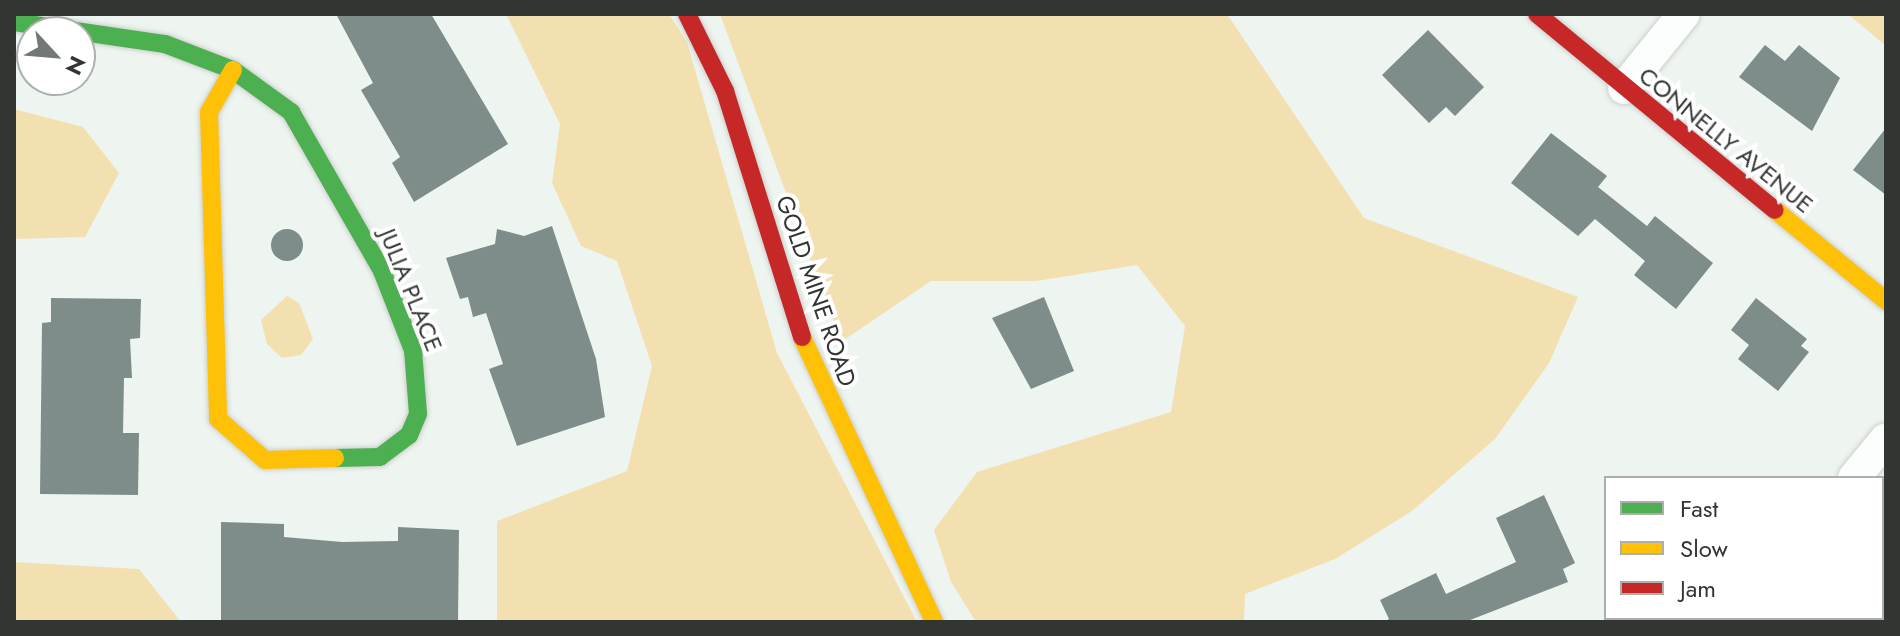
<!DOCTYPE html>
<style>
body{margin:0}
#map{position:relative;width:1900px;height:636px;overflow:hidden;background:#eef4ef;font-family:Jost,sans-serif}
div>[style]{position:absolute}
.green>*{inset:0;background:#f3e0b1}
.building>*{inset:0;background:#7e8d89}
.round{border-radius:50%}
.roads{filter:drop-shadow(0 0 2px #ccd0cc) drop-shadow(0 0 2px #ccd0cc)}
.street>*{height:32px;margin:-16px;padding:0 16px;transform-origin:16px;border-radius:16px;background:#fcfdfd}
.fast>*{height:18px;margin:-9px;padding:0 9px;transform-origin:9px;border-radius:9px;background:#4caf50}
.slow>*{height:18px;margin:-9px;padding:0 9px;transform-origin:9px;border-radius:9px;background:#ffc107}
.jam>*{height:18px;margin:-9px;padding:0 9px;transform-origin:9px;border-radius:9px;background:#c62828}
span{translate:-50% -50%;white-space:nowrap;text-align:center;line-height:1.15;-webkit-text-stroke:8px #fff;paint-order:stroke}
.street-label{font-size:24px;color:#323633}
.frame{position:absolute;inset:0;border:16px solid #323633;pointer-events:none}
.legend{position:absolute;left:1604px;top:476px;width:280px;height:144px;box-sizing:border-box;background:#fff;border:2px solid #adafad;margin:0;padding:10px 14px;list-style:none;font-size:24px;color:#323633}
.legend li{display:flex;align-items:center;gap:16px;height:40px}
.legend b{width:40px;border:2px solid #adafad}
.north{position:absolute;left:16px;top:16px;width:80px;height:80px;box-sizing:border-box;background:#fff;border:2px solid #adafad;border-radius:50%;rotate:116deg;font-size:22px;font-weight:700;line-height:32px;text-align:center;color:#323633}
.north::after{content:'';display:block;margin:auto;width:28px;height:36px;background:#747875;clip-path:polygon(50% 0,100% 100%,50% 72%,0 100%)}
</style>
<div id="map">
<div class="green">
<div style="clip-path:polygon(506px 14px,669px 14px,687px 42px,777px 353px,917px 622px,497px 622px,497px 521px,627px 471px,652px 366px,617px 261px,581px 246px,552px 183px,560px 124px)"></div>
<div style="clip-path:polygon(720px 14px,1227px 14px,1364px 218px,1578px 297px,1549px 363px,1495px 439px,1412px 511px,1335px 559px,1245px 594px,1244px 622px,976px 622px,951px 582px,934px 530px,977px 472px,1171px 412px,1185px 326px,1137px 265px,1036px 281px,931px 281px,841px 342px)"></div>
<div style="clip-path:polygon(1848px 14px,1886px 14px,1886px 46px)"></div>
<div style="clip-path:polygon(14px 109px,83px 127px,119px 173px,85px 237px,14px 239px)"></div>
<div style="clip-path:polygon(287px 296px,299px 303px,313px 339px,301px 355px,282px 358px,267px 344px,261px 320px)"></div>
<div style="clip-path:polygon(1882px 546px,1886px 622px,1771px 622px,1882px 618px)"></div>
<div style="clip-path:polygon(14px 562px,139px 569px,181px 622px,14px 622px)"></div>
</div>
<div class="building">
<div style="clip-path:polygon(336px 14px,431px 14px,508px 144px,414px 202px,392px 163px,400px 157px,361px 90px,373px 83px)"></div>
<div style="clip-path:polygon(1428px 30px,1484px 87px,1455px 116px,1446px 107px,1429px 123px,1382px 75px)"></div>
<div style="clip-path:polygon(1765px 45px,1785px 61px,1799px 45px,1840px 78px,1812px 131px,1739px 77px)"></div>
<div style="clip-path:polygon(1886px 128px,1886px 195px,1853px 170px)"></div>
<div style="clip-path:polygon(1551px 133px,1607px 176px,1598px 187px,1647px 226px,1655px 216px,1713px 263px,1676px 309px,1634px 275px,1645px 261px,1595px 219px,1578px 236px,1511px 183px)"></div>
<div style="clip-path:polygon(552px 226px,596px 359px,605px 417px,517px 446px,489px 369px,503px 364px,486px 313px,473px 317px,468px 297px,460px 299px,446px 258px,495px 244px,497px 229px,524px 236px)"></div>
<div class="round" style="left:271px;top:229px;width:32px;height:32px"></div>
<div style="clip-path:polygon(1044px 297px,1074px 371px,1031px 389px,992px 318px)"></div>
<div style="clip-path:polygon(51px 298px,141px 299px,140px 338px,130px 339px,132px 378px,124px 378px,123px 433px,139px 433px,138px 495px,40px 494px,42px 323px,51px 322px)"></div>
<div style="clip-path:polygon(1756px 298px,1807px 339px,1801px 346px,1809px 352px,1778px 391px,1738px 359px,1749px 345px,1731px 330px)"></div>
<div style="clip-path:polygon(1544px 495px,1575px 563px,1563px 569px,1568px 582px,1465px 622px,1384px 622px,1389px 619px,1380px 600px,1436px 573px,1446px 594px,1516px 562px,1496px 518px)"></div>
<div style="clip-path:polygon(221px 522px,284px 524px,284px 537px,342px 542px,398px 541px,398px 527px,459px 530px,458px 622px,221px 622px)"></div>
</div>
<div class="roads">
<div class="street">
<div style="left:1624px;top:88px;width:95px;rotate:-51deg"></div>
<div style="left:1854px;top:478px;width:50px;rotate:-50.6deg"></div>
<div style="left:1674px;top:622px;width:10px;rotate:-24deg"></div>
</div>
<div class="fast">
<div style="left:14px;top:22px;width:153px;rotate:8.3deg"></div>
<div style="left:165px;top:44px;width:73px;rotate:20.9deg"></div>
<div style="left:233px;top:70px;width:72px;rotate:35.9deg"></div>
<div style="left:291px;top:112px;width:183px;rotate:60.2deg"></div>
<div style="left:382px;top:271px;width:85px;rotate:68.6deg"></div>
<div style="left:413px;top:350px;width:64px;rotate:85.5deg"></div>
<div style="left:418px;top:414px;width:23px;rotate:113deg"></div>
<div style="left:409px;top:435px;width:36px;rotate:143deg"></div>
<div style="left:380px;top:457px;width:45px;rotate:178.7deg"></div>
</div>
<div class="slow">
<div style="left:233px;top:70px;width:48px;rotate:119.7deg"></div>
<div style="left:209px;top:112px;width:307px;rotate:88.3deg"></div>
<div style="left:218px;top:419px;width:62px;rotate:41.1deg"></div>
<div style="left:265px;top:460px;width:70px;rotate:-1.6deg"></div>
<div style="left:1775px;top:210px;width:144px;rotate:39.3deg"></div>
<div style="left:802px;top:337px;width:314px;rotate:65.1deg"></div>
</div>
<div class="jam">
<div style="left:687px;top:14px;width:86px;rotate:63.7deg"></div>
<div style="left:725px;top:91px;width:258px;rotate:72.6deg"></div>
<div style="left:1537px;top:14px;width:308px;rotate:39.5deg"></div>
</div>
</div>
<div class="street-label">
<span style="left:1726px;top:140px;rotate:39deg">CONNELLY AVENUE</span>
<span style="left:411px;top:290px;rotate:68deg">JULIA PLACE</span>
<span style="left:816px;top:291px;rotate:71deg">GOLD MINE ROAD</span>
</div>
<div class="frame"></div>
<ul class="legend">
<li><b style="height:10px;background:#4caf50"></b>Fast</li>
<li><b style="height:10px;background:#ffc107"></b>Slow</li>
<li><b style="height:10px;background:#c62828"></b>Jam</li>
</ul>
<div class="north">N</div>
</div>
